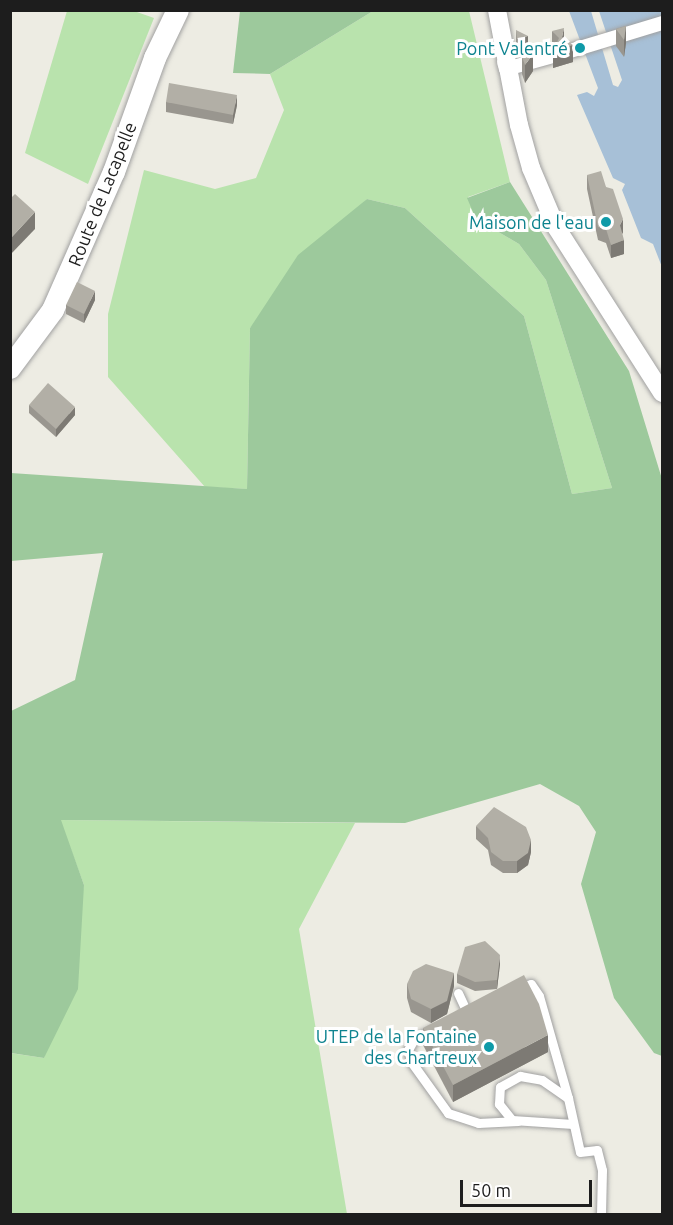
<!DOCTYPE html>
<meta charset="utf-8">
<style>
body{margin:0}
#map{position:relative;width:673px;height:1225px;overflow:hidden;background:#edece3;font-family:Ubuntu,sans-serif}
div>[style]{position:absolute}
.grass>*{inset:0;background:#b9e3ad}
.forest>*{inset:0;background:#9dc99c}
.water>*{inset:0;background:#a7c0d7}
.roads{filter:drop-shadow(0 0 2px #a1a1a1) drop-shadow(0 0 2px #a1a1a1)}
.service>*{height:9px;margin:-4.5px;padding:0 4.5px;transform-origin:4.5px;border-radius:4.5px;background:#fff}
.pedestrian>*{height:14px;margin:-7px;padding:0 7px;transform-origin:7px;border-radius:7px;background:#fff}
.minor>*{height:18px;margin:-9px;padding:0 9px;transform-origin:9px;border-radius:9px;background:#fff}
.tertiary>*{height:22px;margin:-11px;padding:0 11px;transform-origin:11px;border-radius:11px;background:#fff}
.wall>*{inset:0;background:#99968f}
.shaded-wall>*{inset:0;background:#7d7a74}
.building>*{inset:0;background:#b2afa6}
.dots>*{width:16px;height:16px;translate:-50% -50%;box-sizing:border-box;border:3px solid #fff;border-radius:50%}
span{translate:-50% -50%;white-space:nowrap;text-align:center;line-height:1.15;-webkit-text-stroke:6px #fff;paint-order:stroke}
.culture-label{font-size:18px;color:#0d838f}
.right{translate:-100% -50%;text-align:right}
.street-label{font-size:18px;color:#1d1d1d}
.frame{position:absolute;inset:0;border:12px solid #1d1d1d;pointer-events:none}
.scale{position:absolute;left:460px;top:1180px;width:132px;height:27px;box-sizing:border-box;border:3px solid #1d1d1d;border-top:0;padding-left:8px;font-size:18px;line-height:21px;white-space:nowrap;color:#1d1d1d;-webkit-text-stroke:4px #fff;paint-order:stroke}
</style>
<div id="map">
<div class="grass">
<div style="clip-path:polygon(67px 11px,134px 11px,154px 18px,88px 184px,25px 153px)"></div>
<div style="clip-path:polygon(373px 11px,469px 11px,510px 182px,468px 197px,476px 219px,519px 244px,546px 280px,612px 488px,572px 494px,524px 316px,405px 208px,367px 199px,250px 328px,247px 489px,205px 487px,108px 377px,108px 314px,144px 170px,215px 189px,256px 178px,284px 110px,270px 74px)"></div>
<div style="clip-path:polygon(60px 820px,355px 823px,299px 929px,347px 1214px,11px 1214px,10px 1053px,44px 1058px,84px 885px)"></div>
</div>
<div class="forest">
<div style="clip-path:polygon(240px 11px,240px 10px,373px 11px,270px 74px,233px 73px)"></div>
<div style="clip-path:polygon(510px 182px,629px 371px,662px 479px,662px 1056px,654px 1053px,614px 998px,581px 884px,596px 832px,579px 806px,540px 784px,405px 823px,61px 820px,84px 885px,78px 989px,44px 1058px,11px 1053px,11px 711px,75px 680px,103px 553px,11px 561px,11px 473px,247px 489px,250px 328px,298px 255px,367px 199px,405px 208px,524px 316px,572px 494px,612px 488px,546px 280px,519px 244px,476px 219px,467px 198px)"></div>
</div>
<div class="water">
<div style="clip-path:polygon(569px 11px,591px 11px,613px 85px,618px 87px,622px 80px,599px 11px,662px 11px,662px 267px,653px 244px,641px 238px,622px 190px,625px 184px,613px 178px,577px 95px,587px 92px,594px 96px,598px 88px)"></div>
</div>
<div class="roads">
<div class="service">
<div style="left:519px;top:987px;width:12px;rotate:-14deg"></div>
<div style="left:531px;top:984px;width:14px;rotate:56deg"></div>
<div style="left:539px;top:996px;width:106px;rotate:74.1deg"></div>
<div style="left:458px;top:993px;width:21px;rotate:65deg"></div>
<div style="left:434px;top:1029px;width:22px;rotate:153deg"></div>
<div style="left:414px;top:1039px;width:13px;rotate:119deg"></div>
<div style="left:408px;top:1050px;width:14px;rotate:73deg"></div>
<div style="left:412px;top:1063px;width:62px;rotate:54.2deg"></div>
<div style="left:448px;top:1113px;width:32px;rotate:18deg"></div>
<div style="left:478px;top:1123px;width:40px;rotate:-2.9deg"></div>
<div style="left:573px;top:1124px;width:61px;rotate:-176.2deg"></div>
<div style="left:512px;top:1120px;width:21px;rotate:-129deg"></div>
<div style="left:499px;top:1104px;width:17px;rotate:-87deg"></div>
<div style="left:500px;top:1087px;width:23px;rotate:-29deg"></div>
<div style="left:520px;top:1076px;width:22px;rotate:10deg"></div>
<div style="left:542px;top:1080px;width:32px;rotate:35deg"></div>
<div style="left:568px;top:1098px;width:55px;rotate:77.5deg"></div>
<div style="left:580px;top:1152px;width:17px;rotate:-7deg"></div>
<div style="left:597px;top:1150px;width:21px;rotate:76deg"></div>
<div style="left:602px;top:1170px;width:44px;rotate:91.3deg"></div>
</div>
<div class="pedestrian">
<div style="left:570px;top:51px;width:96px;rotate:-16.9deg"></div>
<div style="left:504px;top:62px;width:7px;rotate:74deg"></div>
<div style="left:506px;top:69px;width:46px;rotate:-15.3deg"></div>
</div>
<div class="minor">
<div style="left:497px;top:10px;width:117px;rotate:79.2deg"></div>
<div style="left:519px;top:125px;width:45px;rotate:74.4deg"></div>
<div style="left:531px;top:168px;width:64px;rotate:67deg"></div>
<div style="left:556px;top:227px;width:197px;rotate:57.4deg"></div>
</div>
<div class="tertiary">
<div style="left:10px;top:368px;width:72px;rotate:-53.4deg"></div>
<div style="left:53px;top:310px;width:151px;rotate:-66.2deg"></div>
<div style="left:114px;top:172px;width:121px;rotate:-70.2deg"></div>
<div style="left:155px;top:58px;width:53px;rotate:-64.4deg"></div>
</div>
</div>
<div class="wall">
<div style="clip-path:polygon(626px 26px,626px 43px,624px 57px,616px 46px,616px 29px)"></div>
<div style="clip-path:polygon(516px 30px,528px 54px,517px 57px,516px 47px)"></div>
<div style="clip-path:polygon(552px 31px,564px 39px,573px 62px,553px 68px,553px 50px,552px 48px)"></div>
<div style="clip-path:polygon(522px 57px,533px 71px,525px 83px,522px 74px)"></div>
<div style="clip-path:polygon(166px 102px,237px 105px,233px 124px,166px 112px)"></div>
<div style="clip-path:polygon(587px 175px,606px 187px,623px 232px,622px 234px,624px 254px,611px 258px,606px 243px,598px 240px,587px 189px)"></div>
<div style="clip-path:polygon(95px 300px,84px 323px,66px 314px,66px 305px)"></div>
<div style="clip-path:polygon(29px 405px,75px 415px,56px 437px,29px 413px)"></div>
<div style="clip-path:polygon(476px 826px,531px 852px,528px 865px,517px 873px,503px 873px,491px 865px,488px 850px,476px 839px)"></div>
<div style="clip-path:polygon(500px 964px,497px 989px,475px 991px,457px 983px,457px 974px)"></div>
<div style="clip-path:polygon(407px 984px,454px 986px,447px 1014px,431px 1023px,411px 1012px,407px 998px)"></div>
<div style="clip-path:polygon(423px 1028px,548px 1052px,453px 1102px,423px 1045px)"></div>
</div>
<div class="shaded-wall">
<div style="clip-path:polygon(626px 26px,626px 43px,624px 57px,624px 40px)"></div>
<div style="clip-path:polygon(564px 28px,564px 45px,573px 45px,573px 62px,553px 68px,553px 51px,562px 37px)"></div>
<div style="clip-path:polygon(528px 36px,528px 54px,517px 57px,517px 39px)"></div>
<div style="clip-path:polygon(533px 54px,533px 71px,525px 83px,525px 65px)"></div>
<div style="clip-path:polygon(237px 95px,237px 105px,233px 124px,233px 115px)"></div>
<div style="clip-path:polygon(35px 212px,35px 229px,10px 255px,10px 239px)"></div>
<div style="clip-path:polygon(623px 219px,623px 232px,620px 239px,620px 225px)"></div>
<div style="clip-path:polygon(624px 240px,624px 254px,611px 258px,611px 245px)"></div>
<div style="clip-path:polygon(95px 291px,95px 300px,84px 323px,84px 314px)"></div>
<div style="clip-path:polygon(75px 407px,75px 415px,56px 437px,56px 429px)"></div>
<div style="clip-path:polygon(531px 840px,531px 852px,528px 865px,517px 873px,517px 861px)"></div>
<div style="clip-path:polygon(500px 955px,500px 964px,497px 989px,497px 980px)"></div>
<div style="clip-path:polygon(454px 973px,454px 986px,447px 1014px,431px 1023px,431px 1009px)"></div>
<div style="clip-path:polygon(548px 1035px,548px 1052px,453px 1102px,453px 1085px)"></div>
</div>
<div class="building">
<div style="clip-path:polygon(626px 26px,624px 40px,616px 29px)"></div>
<div style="clip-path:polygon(564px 28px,562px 37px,573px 45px,553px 51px,559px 38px,552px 31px)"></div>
<div style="clip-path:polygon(516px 30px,528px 36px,517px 39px)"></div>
<div style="clip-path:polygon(533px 54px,525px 65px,522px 57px)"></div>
<div style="clip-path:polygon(169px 83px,237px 95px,233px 115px,166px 102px)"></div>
<div style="clip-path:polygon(601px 171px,606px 187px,613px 189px,623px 219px,620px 225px,624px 240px,611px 245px,606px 229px,598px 227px,587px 175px)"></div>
<div style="clip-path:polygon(15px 194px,35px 212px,10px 239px,10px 199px)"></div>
<div style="clip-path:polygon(77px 282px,95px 291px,84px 314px,66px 305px)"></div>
<div style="clip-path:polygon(48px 383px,75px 407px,56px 429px,29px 405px)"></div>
<div style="clip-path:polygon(494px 807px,526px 827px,531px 840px,528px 853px,517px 861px,503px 861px,491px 852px,488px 838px,476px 826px)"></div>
<div style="clip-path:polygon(485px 941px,500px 955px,497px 980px,475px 982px,457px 974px,465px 947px)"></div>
<div style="clip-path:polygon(426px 964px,454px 973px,447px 1001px,431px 1009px,411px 999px,407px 984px,413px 971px)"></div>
<div style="clip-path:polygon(524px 975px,539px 1004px,548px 1035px,453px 1085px,423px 1028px)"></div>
</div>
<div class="dots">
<div style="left:580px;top:48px;background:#0f9aa8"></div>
<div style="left:606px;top:222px;background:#0f9aa8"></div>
<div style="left:489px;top:1047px;background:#0f9aa8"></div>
</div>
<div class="culture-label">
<span class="right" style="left:568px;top:48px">Pont Valentré</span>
<span class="right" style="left:594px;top:222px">Maison de l'eau</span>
<span class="right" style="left:477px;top:1047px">UTEP de la Fontaine<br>des Chartreux</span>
</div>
<div class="street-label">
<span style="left:102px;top:194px;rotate:-68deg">Route de Lacapelle</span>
</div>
<div class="frame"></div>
<div class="scale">50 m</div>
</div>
